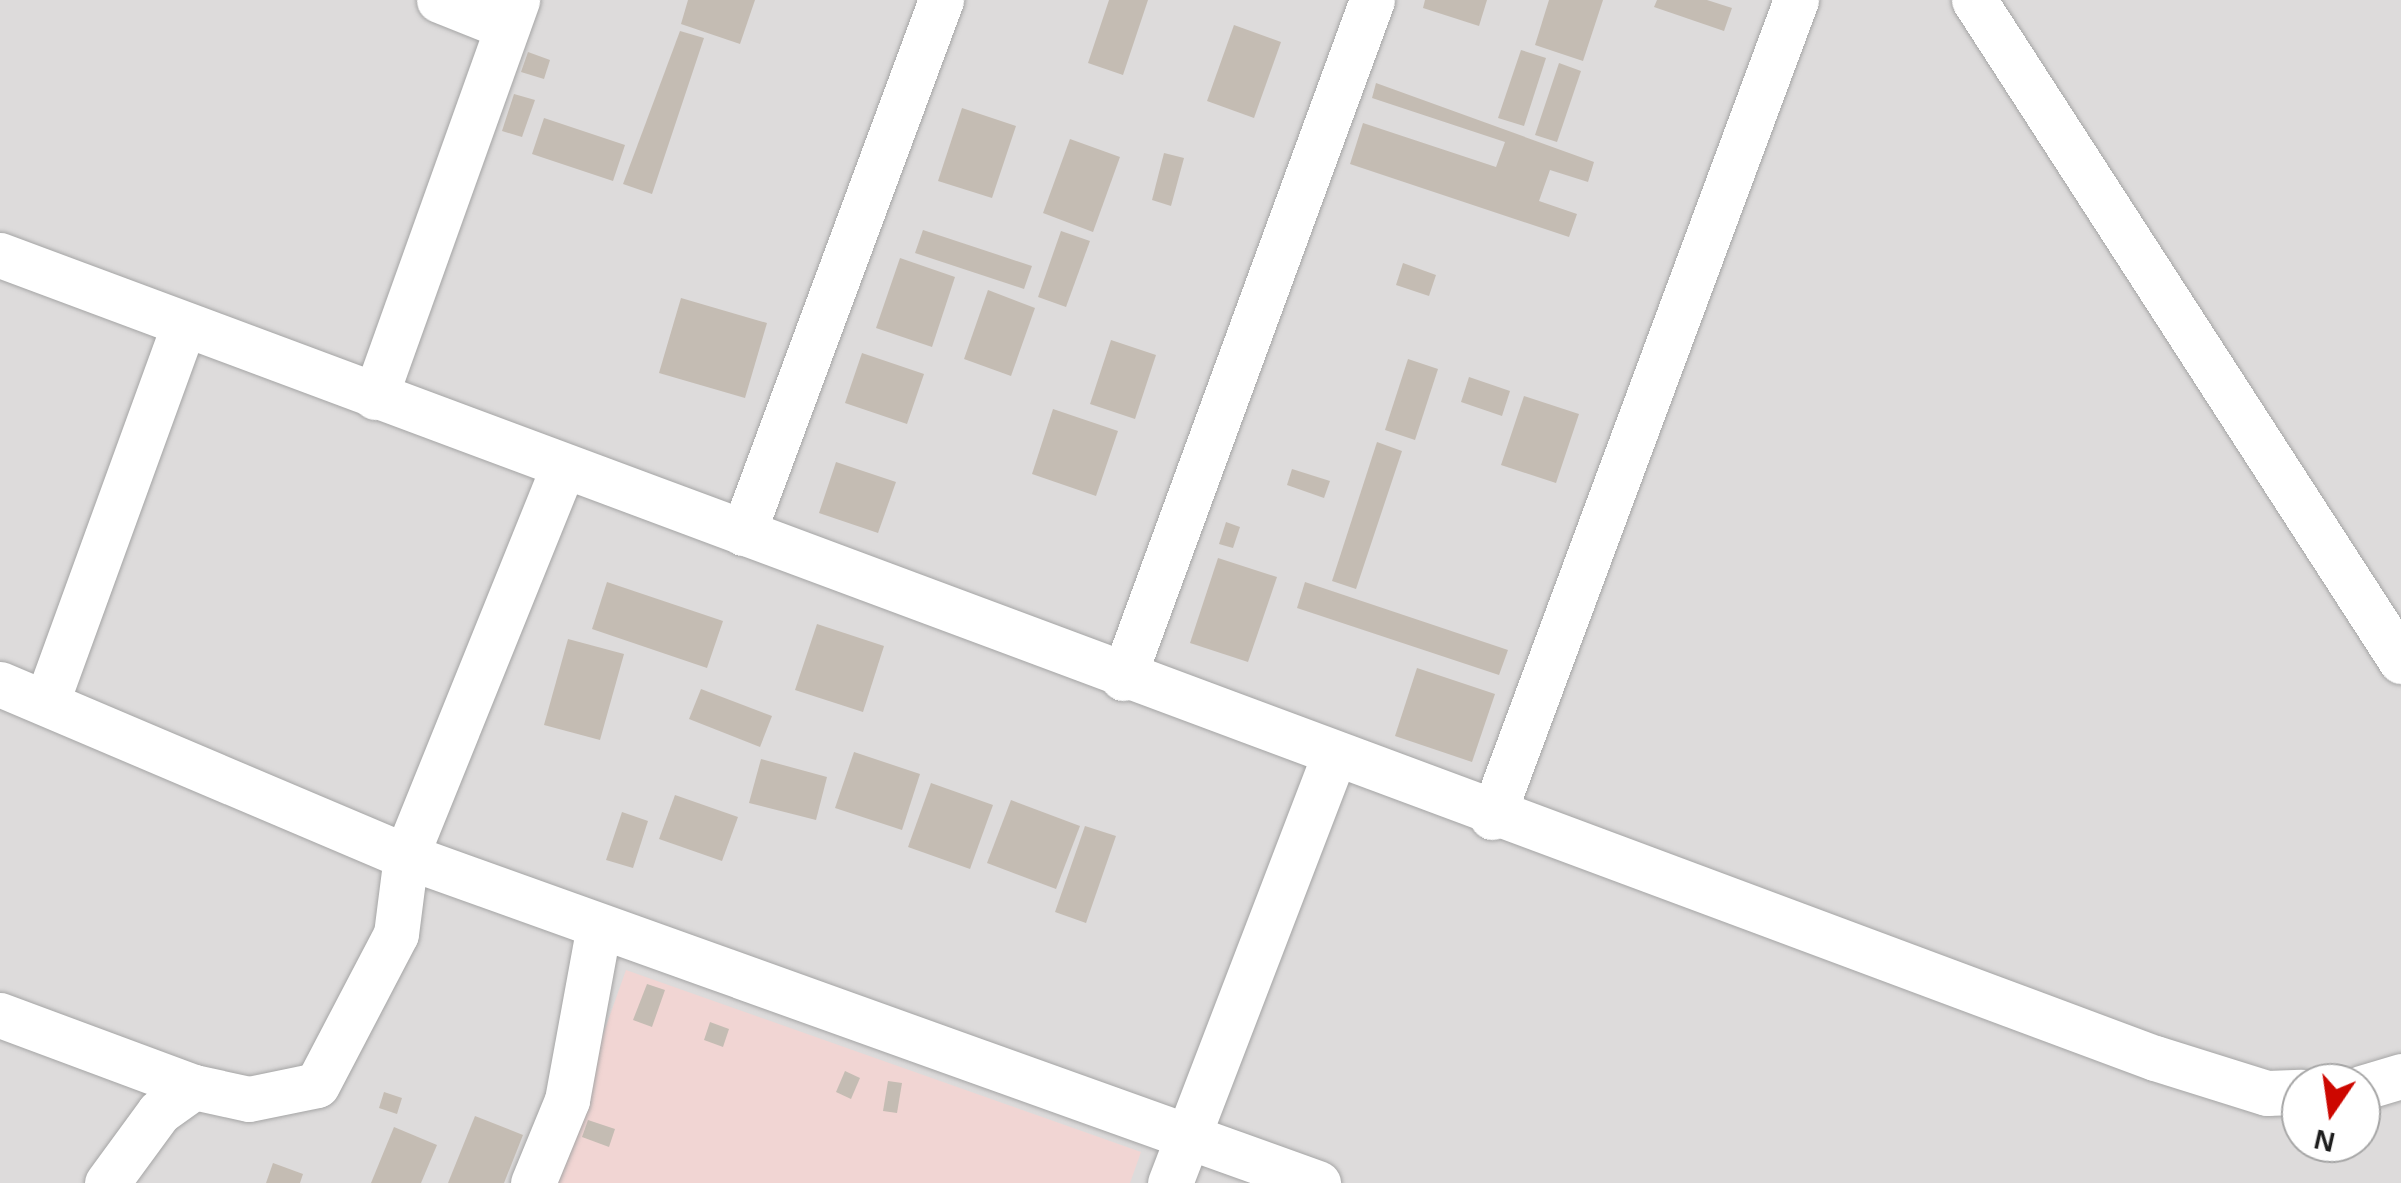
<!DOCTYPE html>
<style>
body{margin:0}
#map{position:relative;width:2401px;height:1183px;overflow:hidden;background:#f0ece4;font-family:Helvetica,sans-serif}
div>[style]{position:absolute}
.residential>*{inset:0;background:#dddbdb}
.commercial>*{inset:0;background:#f1d5d3}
.building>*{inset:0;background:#c4bcb3}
.roads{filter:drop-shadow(0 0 2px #a5a5a5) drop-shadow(0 0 2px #a5a5a5)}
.minor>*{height:45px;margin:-22.5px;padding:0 22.5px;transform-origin:22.5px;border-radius:22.5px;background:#fff}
span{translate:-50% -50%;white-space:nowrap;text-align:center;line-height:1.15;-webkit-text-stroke:8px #fff;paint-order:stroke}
.north{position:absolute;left:2281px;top:1063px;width:100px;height:100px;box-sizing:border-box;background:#fff;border:2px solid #a5a5a5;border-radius:50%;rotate:193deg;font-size:28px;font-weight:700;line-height:40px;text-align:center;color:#1e1e1e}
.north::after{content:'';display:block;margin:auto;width:35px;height:45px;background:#cd0700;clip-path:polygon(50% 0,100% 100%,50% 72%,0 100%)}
</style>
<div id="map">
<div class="residential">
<div style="clip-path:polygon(evenodd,0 0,2401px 0,2401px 1183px,0 1183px,0 0,2301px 1083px,2361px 1083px,2361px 1143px,2301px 1143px,2301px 1083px)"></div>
</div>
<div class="commercial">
<div style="clip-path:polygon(626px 970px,1141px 1152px,1130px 1183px,550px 1183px)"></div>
</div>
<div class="building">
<div style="clip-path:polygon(688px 0,755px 0,740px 44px,681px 24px)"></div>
<div style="clip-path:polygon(1109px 0,1148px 0,1123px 75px,1088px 63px)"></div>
<div style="clip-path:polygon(1425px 0,1487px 0,1479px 26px,1423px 8px)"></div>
<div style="clip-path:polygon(1549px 0,1603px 0,1583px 61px,1535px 45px)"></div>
<div style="clip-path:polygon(1657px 0,1707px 0,1732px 8px,1724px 31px,1654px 7px)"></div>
<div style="clip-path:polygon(1234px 25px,1281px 42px,1254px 118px,1207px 101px)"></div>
<div style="clip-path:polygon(680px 31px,704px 38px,652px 194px,623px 184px)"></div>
<div style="clip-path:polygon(1521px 50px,1546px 58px,1524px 126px,1498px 118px)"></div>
<div style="clip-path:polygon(528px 52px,550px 60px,544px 79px,521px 72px)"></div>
<div style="clip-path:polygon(1559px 63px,1581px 71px,1557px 142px,1535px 135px)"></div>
<div style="clip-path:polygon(1376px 83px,1594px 162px,1588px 182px,1550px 170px,1539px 201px,1577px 214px,1569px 237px,1350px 164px,1363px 123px,1496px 167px,1505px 142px,1372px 98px)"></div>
<div style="clip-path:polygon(514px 94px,535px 100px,522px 137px,502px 131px)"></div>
<div style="clip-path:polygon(962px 108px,1016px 126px,992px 198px,938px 181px)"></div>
<div style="clip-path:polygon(544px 118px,625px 145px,613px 181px,532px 154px)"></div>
<div style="clip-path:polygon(1070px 139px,1120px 157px,1093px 232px,1043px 213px)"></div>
<div style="clip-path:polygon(1164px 153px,1184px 158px,1171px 206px,1152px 200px)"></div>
<div style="clip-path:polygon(923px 230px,1032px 266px,1024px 289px,915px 253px)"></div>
<div style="clip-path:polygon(1061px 231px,1090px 241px,1066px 307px,1038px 297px)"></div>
<div style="clip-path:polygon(900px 258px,955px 277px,932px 347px,876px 328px)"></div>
<div style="clip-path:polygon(1403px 263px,1436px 275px,1429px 296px,1396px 285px)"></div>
<div style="clip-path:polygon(988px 290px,1035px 308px,1011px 376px,964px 359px)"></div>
<div style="clip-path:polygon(681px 298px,767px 323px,745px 398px,659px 373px)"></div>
<div style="clip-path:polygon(1111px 340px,1156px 355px,1135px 419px,1090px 404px)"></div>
<div style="clip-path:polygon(862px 353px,924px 374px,907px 424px,845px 403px)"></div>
<div style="clip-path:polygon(1408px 359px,1438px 369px,1415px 440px,1385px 430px)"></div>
<div style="clip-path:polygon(1469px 377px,1510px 391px,1502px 416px,1461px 402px)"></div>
<div style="clip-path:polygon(1524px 396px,1579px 414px,1556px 483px,1501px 465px)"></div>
<div style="clip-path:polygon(1053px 409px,1118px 431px,1096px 496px,1032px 474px)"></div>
<div style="clip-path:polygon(1377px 442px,1402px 451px,1356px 589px,1332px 581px)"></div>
<div style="clip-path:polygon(836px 462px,896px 482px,878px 533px,819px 513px)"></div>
<div style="clip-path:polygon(1292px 469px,1330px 481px,1324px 498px,1287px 485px)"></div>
<div style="clip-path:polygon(1226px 522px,1240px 527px,1233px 548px,1219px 544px)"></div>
<div style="clip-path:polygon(1218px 558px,1277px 577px,1248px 662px,1190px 643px)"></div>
<div style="clip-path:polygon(607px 582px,723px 621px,707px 668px,592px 629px)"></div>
<div style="clip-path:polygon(1305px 582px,1508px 650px,1499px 675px,1297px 608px)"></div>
<div style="clip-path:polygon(817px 624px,884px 646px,863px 712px,795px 690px)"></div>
<div style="clip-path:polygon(568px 639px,624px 654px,600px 740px,544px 725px)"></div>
<div style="clip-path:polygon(1417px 668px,1495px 694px,1472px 762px,1395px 736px)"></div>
<div style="clip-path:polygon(701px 689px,772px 716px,760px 747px,689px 719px)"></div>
<div style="clip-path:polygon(854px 752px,920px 774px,902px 830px,835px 808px)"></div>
<div style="clip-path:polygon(761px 759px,827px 777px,816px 820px,749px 803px)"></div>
<div style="clip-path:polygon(931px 783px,993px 805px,970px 869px,908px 847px)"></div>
<div style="clip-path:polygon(675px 795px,738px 817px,722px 861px,659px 839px)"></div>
<div style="clip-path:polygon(1011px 800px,1080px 826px,1056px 889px,987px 863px)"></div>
<div style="clip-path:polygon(622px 812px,648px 821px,633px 868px,606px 860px)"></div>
<div style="clip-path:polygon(1085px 826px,1116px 836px,1086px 923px,1055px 912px)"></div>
<div style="clip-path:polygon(647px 984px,665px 990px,652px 1027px,633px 1020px)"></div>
<div style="clip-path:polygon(710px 1022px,729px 1029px,723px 1047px,704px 1040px)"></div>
<div style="clip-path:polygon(845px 1071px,860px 1078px,851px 1099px,836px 1092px)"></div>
<div style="clip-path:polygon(888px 1081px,902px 1083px,897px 1113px,883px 1111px)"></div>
<div style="clip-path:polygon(384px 1092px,402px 1098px,397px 1114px,379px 1108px)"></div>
<div style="clip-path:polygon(475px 1116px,523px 1135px,504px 1183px,448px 1183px)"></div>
<div style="clip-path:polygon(588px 1120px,615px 1129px,609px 1147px,582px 1137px)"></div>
<div style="clip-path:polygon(394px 1127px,437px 1145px,421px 1183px,371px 1183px)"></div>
<div style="clip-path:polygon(273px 1163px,303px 1174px,300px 1183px,266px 1183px)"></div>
</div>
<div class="roads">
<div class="minor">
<div style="left:439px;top:0;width:73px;rotate:21.7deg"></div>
<div style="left:1974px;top:0;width:787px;rotate:57.14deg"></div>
<div style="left:0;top:255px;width:2300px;rotate:20.44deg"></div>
<div style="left:2155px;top:1058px;width:117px;rotate:17.4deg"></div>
<div style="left:2267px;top:1093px;width:34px;rotate:-2deg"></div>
<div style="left:375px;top:397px;width:422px;rotate:-70.3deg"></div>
<div style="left:743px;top:533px;width:569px;rotate:-69.62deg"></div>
<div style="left:1123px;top:678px;width:722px;rotate:-69.83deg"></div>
<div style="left:0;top:684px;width:441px;rotate:23deg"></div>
<div style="left:406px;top:856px;width:969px;rotate:19.73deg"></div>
<div style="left:47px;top:701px;width:400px;rotate:-70deg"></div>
<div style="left:1492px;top:817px;width:872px;rotate:-69.59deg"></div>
<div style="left:0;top:1015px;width:207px;rotate:20.4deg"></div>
<div style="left:2361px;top:1088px;width:42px;rotate:-16.7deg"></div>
<div style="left:107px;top:1183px;width:88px;rotate:-53.8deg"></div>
<div style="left:159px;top:1112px;width:43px;rotate:-35.5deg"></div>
<div style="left:194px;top:1087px;width:56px;rotate:12.3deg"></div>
<div style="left:249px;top:1099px;width:69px;rotate:-11.6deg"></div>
<div style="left:317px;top:1085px;width:170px;rotate:-62.4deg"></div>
<div style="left:396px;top:934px;width:79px;rotate:-82.7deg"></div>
<div style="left:406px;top:856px;width:419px;rotate:-68deg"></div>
<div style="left:533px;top:1183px;width:90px;rotate:-67.7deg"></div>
<div style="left:567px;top:1100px;width:177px;rotate:-79.6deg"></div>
<div style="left:1170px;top:1183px;width:457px;rotate:-69deg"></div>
</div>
</div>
<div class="north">N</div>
</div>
